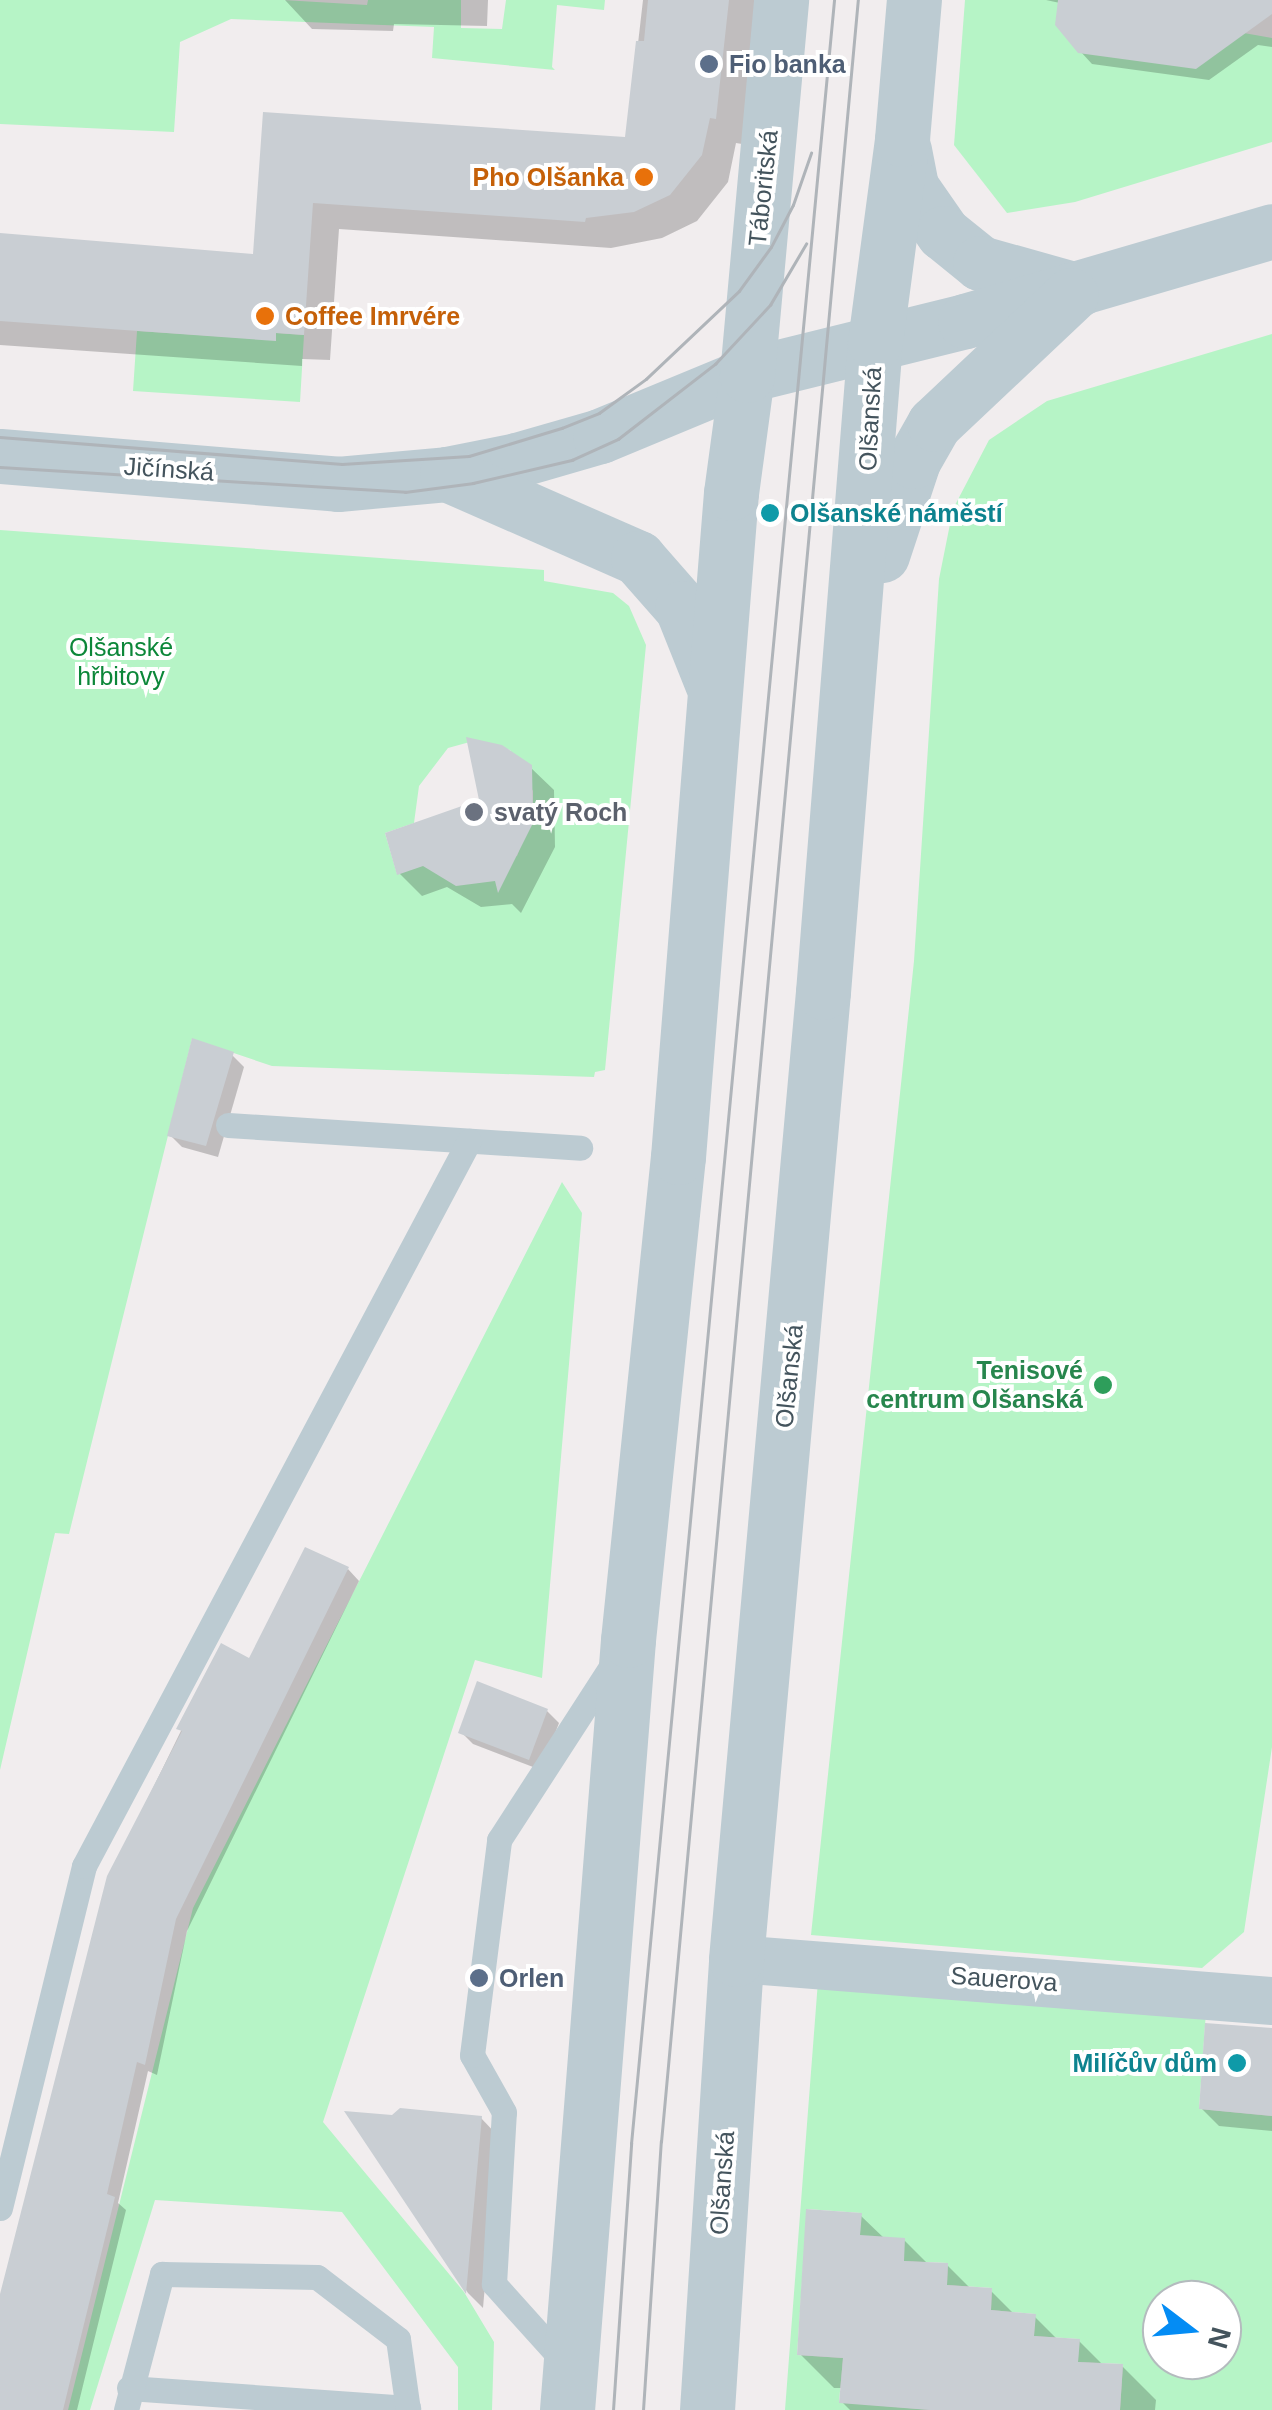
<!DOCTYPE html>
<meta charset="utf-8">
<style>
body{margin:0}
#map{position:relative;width:1272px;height:2410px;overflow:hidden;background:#f1edee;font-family:Arial,sans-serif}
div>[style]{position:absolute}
.green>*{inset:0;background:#b6f4c6}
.shadow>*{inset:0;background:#0003}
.building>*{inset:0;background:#c9ced3}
.service>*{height:25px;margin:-12.5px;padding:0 12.5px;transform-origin:12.5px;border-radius:12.5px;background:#bccbd2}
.minor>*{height:48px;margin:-24px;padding:0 24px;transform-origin:24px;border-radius:24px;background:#bccbd2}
.tertiary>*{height:55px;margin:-27.5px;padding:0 27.5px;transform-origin:27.5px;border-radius:27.5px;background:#bccbd2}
.tram>*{height:2.5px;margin:-1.25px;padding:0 1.25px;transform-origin:1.25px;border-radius:1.25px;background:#afb4b9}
.dots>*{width:28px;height:28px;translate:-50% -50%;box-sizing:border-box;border:5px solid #fff;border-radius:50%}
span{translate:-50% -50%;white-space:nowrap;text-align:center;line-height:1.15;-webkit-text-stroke:8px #fff;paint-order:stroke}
.service-label{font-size:25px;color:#4e5e75;font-weight:700}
.left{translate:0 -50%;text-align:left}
.food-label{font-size:25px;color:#c56008;font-weight:700}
.right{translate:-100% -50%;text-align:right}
.street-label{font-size:25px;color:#44545d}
.culture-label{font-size:25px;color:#0d838f;font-weight:700}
.park-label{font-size:25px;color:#0c8739}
.worship-label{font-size:25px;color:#5b616d;font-weight:700}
.leisure-label{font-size:25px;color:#27864d;font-weight:700}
.north{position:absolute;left:1142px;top:2280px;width:100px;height:100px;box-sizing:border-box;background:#fff;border:2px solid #b4bbbe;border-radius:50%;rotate:106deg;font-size:28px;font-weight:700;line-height:40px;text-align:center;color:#44545d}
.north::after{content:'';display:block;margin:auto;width:35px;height:45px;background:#048cf4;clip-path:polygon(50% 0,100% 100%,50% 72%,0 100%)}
</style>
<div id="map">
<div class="green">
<div style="clip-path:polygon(0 0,283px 0,367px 5px,368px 0,461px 0,461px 28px,502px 29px,506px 0,605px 0,604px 10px,557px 5px,552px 67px,555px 70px,432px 58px,434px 27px,231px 19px,180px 42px,174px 132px,0 124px)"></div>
<div style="clip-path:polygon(965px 0,1058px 0,1272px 38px,1272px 142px,1075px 202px,1007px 213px,954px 145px)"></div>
<div style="clip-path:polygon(137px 331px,276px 340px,276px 333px,304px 335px,300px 402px,133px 391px)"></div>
<div style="clip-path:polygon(1272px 334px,1272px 1747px,1244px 1932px,1202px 1968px,811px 1935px,914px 961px,939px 579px,953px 509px,989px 440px,1047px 401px)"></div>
<div style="clip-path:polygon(evenodd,0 530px,544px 570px,544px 581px,613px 593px,629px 606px,646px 645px,605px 1070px,595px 1072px,594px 1077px,272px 1066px,192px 1039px,69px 1534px,55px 1533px,0 1770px,0 530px,477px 740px,510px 750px,533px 791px,533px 812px,517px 856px,428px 864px,397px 874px,385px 833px,414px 823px,419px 786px,448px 748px,477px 740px)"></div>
<div style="clip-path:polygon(562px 1182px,582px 1213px,542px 1678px,475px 1660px,323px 2122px,464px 2292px,494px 2342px,492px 2410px,458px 2410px,458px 2367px,342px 2212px,155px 2200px,90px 2410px,68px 2410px,193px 1908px)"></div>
<div style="clip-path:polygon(evenodd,818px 1981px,1206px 2012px,1199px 2109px,1272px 2116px,1272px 2410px,1120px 2410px,1123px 2364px,1078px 2362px,1079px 2339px,1034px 2336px,1035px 2314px,991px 2310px,992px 2288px,947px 2285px,948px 2263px,904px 2261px,860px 2235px,861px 2213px,807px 2209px,797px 2355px,843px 2358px,839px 2402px,930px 2410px,785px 2410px,818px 1981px,1162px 2300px,1222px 2300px,1222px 2360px,1162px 2360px,1162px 2300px)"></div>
</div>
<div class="shadow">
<div style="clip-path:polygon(285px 0,488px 0,487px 26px,394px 24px,393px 31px,312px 29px)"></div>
<div style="clip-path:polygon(643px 0,758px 0,742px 144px,736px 143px,728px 182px,697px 221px,662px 238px,611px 248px,339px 229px,330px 360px,302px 359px,302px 366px,0 345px,0 237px,255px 257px,265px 114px,627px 139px)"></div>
<div style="clip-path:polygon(1046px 0,1272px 0,1272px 47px,1258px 45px,1209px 80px,1092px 64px,1080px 51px,1060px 3px)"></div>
<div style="clip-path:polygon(530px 767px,554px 790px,555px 847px,521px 913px,512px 904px,481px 907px,447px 887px,422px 896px,399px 873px,482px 802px)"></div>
<div style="clip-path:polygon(232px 1055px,244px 1067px,218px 1157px,182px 1147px,170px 1135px)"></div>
<div style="clip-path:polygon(348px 1569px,359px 1581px,187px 1931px,157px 2075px,148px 2071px,118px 2203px,126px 2210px,77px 2410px,0 2410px,0 2312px,108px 1880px,222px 1647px,250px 1661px)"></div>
<div style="clip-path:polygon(547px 1711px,559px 1723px,541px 1770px,473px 1744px,461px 1732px)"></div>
<div style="clip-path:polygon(1272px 2030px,1272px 2131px,1219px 2126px,1201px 2108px)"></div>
<div style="clip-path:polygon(349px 2114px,481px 2118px,498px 2136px,483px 2308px,468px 2293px)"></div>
<div style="clip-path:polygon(860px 2215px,885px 2239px,904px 2240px,928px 2264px,947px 2265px,971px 2289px,991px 2291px,1015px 2315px,1034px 2316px,1058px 2340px,1079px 2341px,1103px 2365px,1122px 2366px,1156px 2400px,1155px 2410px,850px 2410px,842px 2402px,843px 2388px,834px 2388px,800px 2354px)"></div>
</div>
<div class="building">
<div style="clip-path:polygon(648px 0,729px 0,716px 119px,710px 118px,702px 155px,670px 195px,634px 212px,586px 218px,585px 222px,313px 203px,304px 335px,276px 333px,276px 341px,0 321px,0 233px,253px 254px,263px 112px,625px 137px,636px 41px,644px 41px)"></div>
<div style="clip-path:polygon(1058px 0,1272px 0,1272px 14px,1196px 69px,1078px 53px,1055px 25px)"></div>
<div style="clip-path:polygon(466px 737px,502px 745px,532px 765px,533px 823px,498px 893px,495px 881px,456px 886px,423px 866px,397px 875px,385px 833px,479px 800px)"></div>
<div style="clip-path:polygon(192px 1038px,234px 1052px,206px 1146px,167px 1136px)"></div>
<div style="clip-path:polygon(305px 1547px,349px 1567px,176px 1919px,145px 2065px,137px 2062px,107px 2194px,115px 2197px,63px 2410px,0 2410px,0 2294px,107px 1876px,182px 1731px,176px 1729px,221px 1643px,249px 1658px)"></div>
<div style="clip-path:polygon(477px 1681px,548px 1709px,529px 1760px,458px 1733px)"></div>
<div style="clip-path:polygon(1205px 2023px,1272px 2028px,1272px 2116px,1199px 2109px)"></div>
<div style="clip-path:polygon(400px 2108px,482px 2116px,466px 2294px,344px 2111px,392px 2115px)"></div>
<div style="clip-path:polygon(806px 2209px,862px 2213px,860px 2235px,905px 2238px,904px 2261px,948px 2263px,947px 2285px,992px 2288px,991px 2310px,1036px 2314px,1034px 2336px,1080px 2339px,1078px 2362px,1123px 2364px,1120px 2410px,930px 2410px,839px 2403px,843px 2358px,797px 2355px)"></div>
</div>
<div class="service">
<div style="left:228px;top:1125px;width:353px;rotate:3.7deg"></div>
<div style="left:0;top:2208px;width:352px;rotate:-76.2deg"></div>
<div style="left:84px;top:1866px;width:821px;rotate:-62.03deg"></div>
<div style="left:566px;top:2364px;width:108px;rotate:-132deg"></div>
<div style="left:494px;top:2284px;width:172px;rotate:-86.7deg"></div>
<div style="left:504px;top:2112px;width:65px;rotate:-119.3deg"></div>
<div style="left:472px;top:2055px;width:217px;rotate:-82.8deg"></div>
<div style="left:499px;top:1840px;width:213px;rotate:-57.1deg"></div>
<div style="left:129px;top:2388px;width:280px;rotate:4.1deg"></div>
<div style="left:126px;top:2410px;width:141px;rotate:-75.2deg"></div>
<div style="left:162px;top:2274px;width:155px;rotate:1.1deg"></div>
<div style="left:317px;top:2277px;width:102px;rotate:37.4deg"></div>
<div style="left:398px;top:2339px;width:72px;rotate:82deg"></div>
</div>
<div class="minor">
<div style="left:736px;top:1959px;width:538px;rotate:4.48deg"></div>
</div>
<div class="tertiary">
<div style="left:904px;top:150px;width:38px;rotate:79deg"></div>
<div style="left:911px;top:187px;width:56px;rotate:55.2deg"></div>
<div style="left:943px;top:233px;width:48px;rotate:39deg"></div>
<div style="left:980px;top:263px;width:101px;rotate:15.6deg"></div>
<div style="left:0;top:456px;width:339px;rotate:4.7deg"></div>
<div style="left:338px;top:484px;width:109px;rotate:-5.2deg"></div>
<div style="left:447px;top:474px;width:71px;rotate:-11.3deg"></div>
<div style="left:517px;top:460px;width:86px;rotate:-16.1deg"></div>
<div style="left:600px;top:436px;width:159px;rotate:-22.5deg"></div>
<div style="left:747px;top:375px;width:225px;rotate:-13.9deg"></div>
<div style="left:965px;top:321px;width:320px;rotate:-16.3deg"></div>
<div style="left:447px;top:474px;width:209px;rotate:23.7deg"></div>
<div style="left:638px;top:558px;width:67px;rotate:48.7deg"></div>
<div style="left:682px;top:608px;width:81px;rotate:68.2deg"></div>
<div style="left:882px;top:555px;width:99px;rotate:-71.7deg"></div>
<div style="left:913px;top:461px;width:43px;rotate:-60.4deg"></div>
<div style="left:934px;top:424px;width:188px;rotate:-43.3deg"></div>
<div style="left:567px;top:2410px;width:772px;rotate:-85.47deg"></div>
<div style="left:628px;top:1640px;width:486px;rotate:-84.1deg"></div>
<div style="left:678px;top:1157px;width:666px;rotate:-85.44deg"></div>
<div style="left:731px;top:493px;width:119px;rotate:-82.3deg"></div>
<div style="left:747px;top:375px;width:377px;rotate:-84.8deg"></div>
<div style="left:707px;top:2410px;width:452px;rotate:-86.3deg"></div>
<div style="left:736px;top:1959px;width:971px;rotate:-84.86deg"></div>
<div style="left:823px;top:992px;width:652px;rotate:-85.43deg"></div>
<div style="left:875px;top:342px;width:205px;rotate:-82.4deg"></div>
<div style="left:902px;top:139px;width:140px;rotate:-85.1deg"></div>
</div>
<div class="tram">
<div style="left:0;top:437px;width:343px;rotate:4.5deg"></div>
<div style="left:342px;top:464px;width:127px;rotate:-3.6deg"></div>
<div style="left:469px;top:456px;width:97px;rotate:-16.8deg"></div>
<div style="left:562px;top:428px;width:40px;rotate:-22deg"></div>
<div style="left:599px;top:413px;width:58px;rotate:-35.9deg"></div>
<div style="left:646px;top:379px;width:128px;rotate:-43.4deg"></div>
<div style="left:739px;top:291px;width:54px;rotate:-54deg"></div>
<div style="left:771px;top:247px;width:47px;rotate:-62.4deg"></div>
<div style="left:793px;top:205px;width:55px;rotate:-70.9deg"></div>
<div style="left:0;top:467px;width:406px;rotate:3.5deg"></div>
<div style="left:405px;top:492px;width:69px;rotate:-7.5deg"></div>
<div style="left:473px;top:483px;width:102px;rotate:-13.1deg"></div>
<div style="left:572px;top:460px;width:51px;rotate:-24.5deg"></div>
<div style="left:618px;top:439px;width:123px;rotate:-37.7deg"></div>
<div style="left:715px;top:364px;width:81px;rotate:-47deg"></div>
<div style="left:770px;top:305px;width:71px;rotate:-59.5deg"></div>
<div style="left:613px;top:2410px;width:267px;rotate:-86.1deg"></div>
<div style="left:631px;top:2144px;width:2154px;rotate:-84.59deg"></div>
<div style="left:643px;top:2410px;width:269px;rotate:-86.2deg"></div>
<div style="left:661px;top:2142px;width:2151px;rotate:-84.75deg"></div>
</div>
<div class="dots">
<div style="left:709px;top:64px;background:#5c6f8a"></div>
<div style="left:644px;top:177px;background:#e8710a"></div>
<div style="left:265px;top:316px;background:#e8710a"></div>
<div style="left:770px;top:513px;background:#0f9aa8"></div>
<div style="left:474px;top:812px;background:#6b7280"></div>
<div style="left:1103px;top:1385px;background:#2e9e5b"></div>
<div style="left:479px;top:1978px;background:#5c6f8a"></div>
<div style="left:1237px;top:2063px;background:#0f9aa8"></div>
</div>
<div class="service-label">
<span class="left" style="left:729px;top:64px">Fio banka</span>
<span class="left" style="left:499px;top:1978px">Orlen</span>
</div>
<div class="food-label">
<span class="right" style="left:624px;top:177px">Pho Olšanka</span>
<span class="left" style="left:285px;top:316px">Coffee Imrvére</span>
</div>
<div class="street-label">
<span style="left:763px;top:188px;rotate:-84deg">Táboritská</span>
<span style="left:870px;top:419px;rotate:-87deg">Olšanská</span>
<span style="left:169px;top:469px;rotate:4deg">Jičínská</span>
<span style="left:789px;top:1376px;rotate:-84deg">Olšanská</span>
<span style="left:1004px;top:1979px;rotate:4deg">Sauerova</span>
<span style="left:722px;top:2183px;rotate:-86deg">Olšanská</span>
</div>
<div class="culture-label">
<span class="left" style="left:790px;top:513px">Olšanské náměstí</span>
<span class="right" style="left:1217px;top:2063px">Milíčův dům</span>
</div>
<div class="park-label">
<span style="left:121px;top:662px">Olšanské<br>hřbitovy</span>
</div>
<div class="worship-label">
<span class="left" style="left:494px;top:812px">svatý Roch</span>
</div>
<div class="leisure-label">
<span class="right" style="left:1083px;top:1385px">Tenisové<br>centrum Olšanská</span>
</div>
<div class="north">N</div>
</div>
